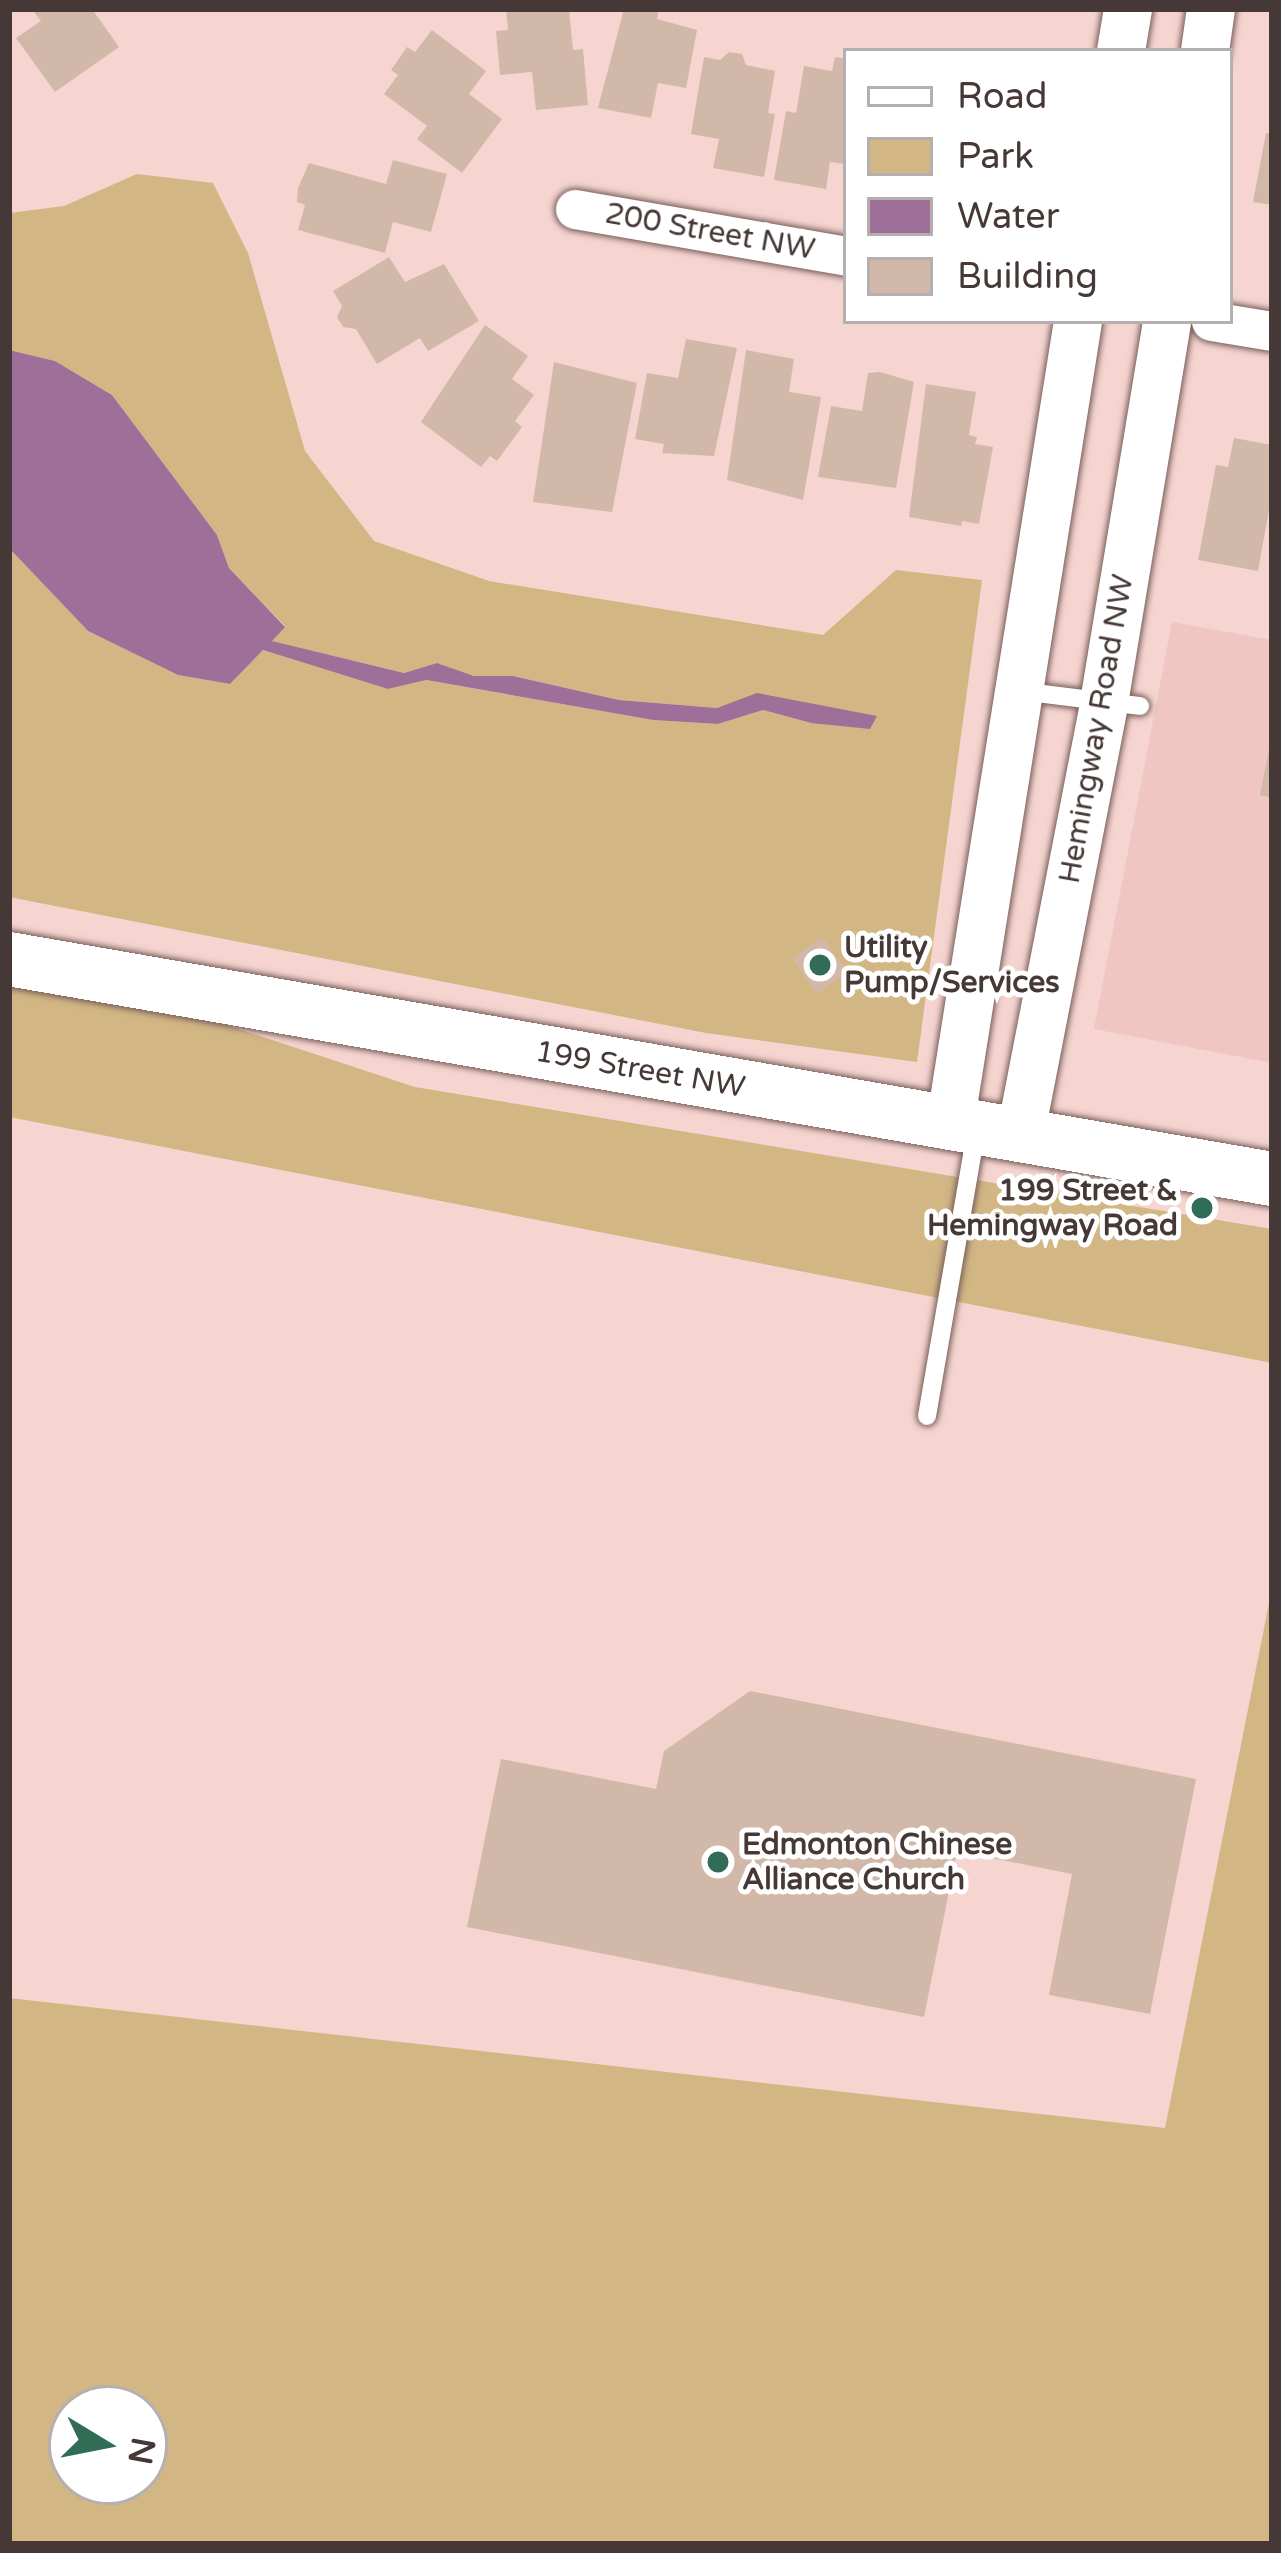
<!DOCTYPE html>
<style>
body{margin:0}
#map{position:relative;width:1281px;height:2553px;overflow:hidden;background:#f6d5d1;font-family:"Varela Round",sans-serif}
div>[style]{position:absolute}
.built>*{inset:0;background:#efc6c1}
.green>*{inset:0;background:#d2b785}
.water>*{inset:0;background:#9e6f98}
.building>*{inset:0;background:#d2b8a8}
.roads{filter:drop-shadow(0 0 3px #795d59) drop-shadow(0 0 3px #795d59)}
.service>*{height:18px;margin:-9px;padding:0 9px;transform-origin:9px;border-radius:9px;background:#fff}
.minor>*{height:39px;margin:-19.5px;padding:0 19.5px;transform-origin:19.5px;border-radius:19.5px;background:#fff}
.tertiary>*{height:48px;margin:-24px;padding:0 24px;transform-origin:24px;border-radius:24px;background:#fff}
.secondary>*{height:54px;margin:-27px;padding:0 27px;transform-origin:27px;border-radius:27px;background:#fff}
.dots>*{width:33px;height:33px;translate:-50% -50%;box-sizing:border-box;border:6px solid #fff;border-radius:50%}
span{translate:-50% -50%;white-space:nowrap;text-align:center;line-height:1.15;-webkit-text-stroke:10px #fff;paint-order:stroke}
.street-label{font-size:30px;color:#453836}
.poi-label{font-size:30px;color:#453836;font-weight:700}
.left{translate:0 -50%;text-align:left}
.right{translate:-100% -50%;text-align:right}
.frame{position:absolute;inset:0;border:12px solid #453836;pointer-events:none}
.legend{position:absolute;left:843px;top:48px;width:390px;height:276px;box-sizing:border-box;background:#fff;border:3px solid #b5afaf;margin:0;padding:15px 21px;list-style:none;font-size:36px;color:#453836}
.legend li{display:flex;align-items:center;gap:24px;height:60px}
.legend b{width:60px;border:3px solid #b5afaf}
.north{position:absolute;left:48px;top:2385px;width:120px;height:120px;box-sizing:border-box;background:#fff;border:3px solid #b5afaf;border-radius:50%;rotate:100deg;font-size:33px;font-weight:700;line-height:48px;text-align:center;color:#453836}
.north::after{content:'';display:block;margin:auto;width:42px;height:54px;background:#306c56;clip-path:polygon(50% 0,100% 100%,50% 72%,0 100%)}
</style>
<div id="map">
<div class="built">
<div style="clip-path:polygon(1172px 622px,1272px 640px,1272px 1063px,1094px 1029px)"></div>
</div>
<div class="green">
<div style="clip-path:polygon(137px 174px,213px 183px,248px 253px,305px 451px,374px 541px,489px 581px,823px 635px,896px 570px,982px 580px,917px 1062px,706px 1033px,9px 897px,9px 548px,88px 631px,178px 675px,230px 684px,263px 650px,388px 689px,425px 680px,653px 720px,718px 724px,763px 710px,811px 723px,877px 717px,757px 694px,717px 708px,619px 700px,513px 676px,474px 676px,437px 663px,404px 673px,271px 641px,285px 626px,229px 568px,217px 535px,112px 395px,55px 361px,9px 350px,9px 213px,64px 206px)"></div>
<div style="clip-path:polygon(9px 982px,202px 1017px,415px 1087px,1272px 1229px,1272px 1363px,9px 1117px)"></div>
<div style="clip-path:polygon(evenodd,1272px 1588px,1272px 2544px,9px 2544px,9px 1998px,1165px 2128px,1272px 1588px,144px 2409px,144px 2481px,72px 2481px,72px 2409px,144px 2409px)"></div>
</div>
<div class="water">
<div style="clip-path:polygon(9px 350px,55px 361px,112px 395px,217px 535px,229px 568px,285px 627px,272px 641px,404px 673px,437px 663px,474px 676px,513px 676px,619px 700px,717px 708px,757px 693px,877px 716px,870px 729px,811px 723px,763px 710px,718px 724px,653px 720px,426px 680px,388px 689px,263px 650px,230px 684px,178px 675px,88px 631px,9px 548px)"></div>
</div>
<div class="building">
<div style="clip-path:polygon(32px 9px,92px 9px,119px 47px,55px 92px,16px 38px,41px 21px)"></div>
<div style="clip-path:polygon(506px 9px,569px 9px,573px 50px,583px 49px,588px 105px,536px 110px,532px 72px,500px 75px,496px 31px,508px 30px)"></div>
<div style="clip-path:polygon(624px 9px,659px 11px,657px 19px,697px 30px,686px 88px,658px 83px,651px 118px,598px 108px)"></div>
<div style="clip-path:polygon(432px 30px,486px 71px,469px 94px,502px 119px,462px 173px,417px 139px,427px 126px,384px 94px,398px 75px,391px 70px,407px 47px,415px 52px)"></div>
<div style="clip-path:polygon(729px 52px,742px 54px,746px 65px,775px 71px,768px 113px,775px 114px,764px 177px,713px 168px,719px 139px,691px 134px,704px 57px,720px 60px)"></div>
<div style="clip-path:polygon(835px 57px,846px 59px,846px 164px,830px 162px,826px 189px,774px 180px,786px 111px,796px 113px,804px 66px,832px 71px)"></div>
<div style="clip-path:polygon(1266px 133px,1272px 134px,1272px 205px,1253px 202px)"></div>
<div style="clip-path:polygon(393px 160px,447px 174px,431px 232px,393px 222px,385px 253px,298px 230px,305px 205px,297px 202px,298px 188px,309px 163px,386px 184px)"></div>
<div style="clip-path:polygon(389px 257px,405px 282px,444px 264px,479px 321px,428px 351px,420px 338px,377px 364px,356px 329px,343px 327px,337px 317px,342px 306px,333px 291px)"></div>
<div style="clip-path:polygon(485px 325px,528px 356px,512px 379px,534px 395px,515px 421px,522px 427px,497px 461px,490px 456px,481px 467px,421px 422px)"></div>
<div style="clip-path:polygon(686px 339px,737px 348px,714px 456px,662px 453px,664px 444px,635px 439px,647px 373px,678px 378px)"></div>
<div style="clip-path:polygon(746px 350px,794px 359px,789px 392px,821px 397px,803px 500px,727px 480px)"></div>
<div style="clip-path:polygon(554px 362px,637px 383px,612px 512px,533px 502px)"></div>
<div style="clip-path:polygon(880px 372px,914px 382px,896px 488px,818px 477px,831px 406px,862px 411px,868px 373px)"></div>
<div style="clip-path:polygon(926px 384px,976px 392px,969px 435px,977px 437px,975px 444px,993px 447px,979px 524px,962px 521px,961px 526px,909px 517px)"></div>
<div style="clip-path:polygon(1234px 438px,1272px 445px,1272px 493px,1258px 571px,1198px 560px,1216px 465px,1228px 467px)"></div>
<div style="clip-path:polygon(1270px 744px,1272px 744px,1272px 798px,1260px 795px)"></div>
<div style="clip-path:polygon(822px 937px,848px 972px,817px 994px,792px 958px)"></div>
<div style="clip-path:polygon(750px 1691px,1196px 1779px,1150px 2014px,1049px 1995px,1072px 1874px,957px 1851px,924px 2017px,467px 1927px,501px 1759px,656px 1789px,664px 1751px)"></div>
</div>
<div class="roads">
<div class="service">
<div style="left:1020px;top:691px;width:121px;rotate:7.1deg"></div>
<div style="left:927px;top:1416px;width:289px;rotate:-80.2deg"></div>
</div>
<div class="minor">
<div style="left:575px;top:209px;width:275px;rotate:9.8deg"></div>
<div style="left:1211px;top:321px;width:62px;rotate:9.3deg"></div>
</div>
<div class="tertiary">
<div style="left:1121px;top:51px;width:43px;rotate:-80.5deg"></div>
<div style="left:1205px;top:51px;width:42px;rotate:-81.9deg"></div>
<div style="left:950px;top:1125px;width:814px;rotate:-80.95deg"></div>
<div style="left:1020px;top:1137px;width:442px;rotate:-79deg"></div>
<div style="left:1104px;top:703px;width:387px;rotate:-80.6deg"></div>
</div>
<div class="secondary">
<div style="left:9px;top:959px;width:1282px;rotate:9.88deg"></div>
</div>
</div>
<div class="dots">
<div style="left:820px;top:965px;background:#306c56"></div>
<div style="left:1202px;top:1208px;background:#306c56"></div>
<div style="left:718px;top:1862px;background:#306c56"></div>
</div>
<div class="street-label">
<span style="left:710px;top:232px;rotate:10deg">200 Street NW</span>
<span style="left:1097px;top:729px;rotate:-80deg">Hemingway Road NW</span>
<span style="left:640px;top:1070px;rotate:10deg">199 Street NW</span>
</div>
<div class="poi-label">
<span class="left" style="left:844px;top:965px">Utility<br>Pump/Services</span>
<span class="right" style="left:1178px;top:1208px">199 Street &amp;<br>Hemingway Road</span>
<span class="left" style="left:742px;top:1862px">Edmonton Chinese<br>Alliance Church</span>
</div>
<div class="frame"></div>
<ul class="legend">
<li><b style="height:15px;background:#fff"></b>Road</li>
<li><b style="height:33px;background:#d2b785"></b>Park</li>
<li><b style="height:33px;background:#9e6f98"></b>Water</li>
<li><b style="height:33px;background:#d2b8a8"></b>Building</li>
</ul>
<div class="north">N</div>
</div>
